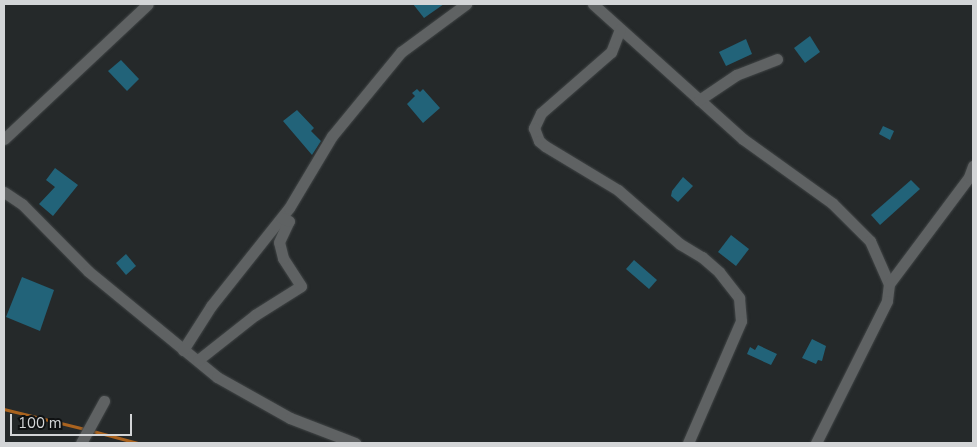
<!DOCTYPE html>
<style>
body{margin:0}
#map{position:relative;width:977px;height:447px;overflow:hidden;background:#25292a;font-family:"Nunito Sans",sans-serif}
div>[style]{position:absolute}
.stream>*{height:2.5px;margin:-1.25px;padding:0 1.25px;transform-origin:1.25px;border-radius:1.25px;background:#aa631f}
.building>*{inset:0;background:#226379}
.roads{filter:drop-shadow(0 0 1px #414546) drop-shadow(0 0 1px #414546)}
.minor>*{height:11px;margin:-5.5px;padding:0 5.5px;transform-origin:5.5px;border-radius:5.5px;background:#5f6263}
span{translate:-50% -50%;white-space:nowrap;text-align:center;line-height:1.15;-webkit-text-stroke:4px #0f1112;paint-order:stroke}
.frame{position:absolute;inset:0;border:5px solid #d3d5d7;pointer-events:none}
.scale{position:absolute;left:10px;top:414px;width:122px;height:22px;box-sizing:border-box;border:2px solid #d3d5d7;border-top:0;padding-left:6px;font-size:15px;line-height:18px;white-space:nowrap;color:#d3d5d7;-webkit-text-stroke:4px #0f1112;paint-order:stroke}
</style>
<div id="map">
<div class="stream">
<div style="left:4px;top:409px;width:83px;rotate:13.9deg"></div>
<div style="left:93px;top:431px;width:47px;rotate:14.9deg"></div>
</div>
<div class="building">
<div style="clip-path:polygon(413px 4px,444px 4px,424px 18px)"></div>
<div style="clip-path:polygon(810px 36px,820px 52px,805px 63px,794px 48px)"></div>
<div style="clip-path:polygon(746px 39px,752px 54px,726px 66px,719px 52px)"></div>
<div style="clip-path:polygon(121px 60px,139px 79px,127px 91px,108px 71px)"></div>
<div style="clip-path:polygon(417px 89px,420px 92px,423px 89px,440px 108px,423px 123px,407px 104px,415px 96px,412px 93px)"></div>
<div style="clip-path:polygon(297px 110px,314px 128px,311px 131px,321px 141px,312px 155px,283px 121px)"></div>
<div style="clip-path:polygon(883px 126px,894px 131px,890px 140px,879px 134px)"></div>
<div style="clip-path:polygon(55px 168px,78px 185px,53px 216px,39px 204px,55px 187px,46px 180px)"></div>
<div style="clip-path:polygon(683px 177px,693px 186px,678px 202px,671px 196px,672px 191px)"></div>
<div style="clip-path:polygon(911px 180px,920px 189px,880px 225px,871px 215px)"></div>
<div style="clip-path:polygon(731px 235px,749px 249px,736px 266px,718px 252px)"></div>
<div style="clip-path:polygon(126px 254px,136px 266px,126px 275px,116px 263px)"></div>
<div style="clip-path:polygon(634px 260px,657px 280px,649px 289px,626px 269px)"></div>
<div style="clip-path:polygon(22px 277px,54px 290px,40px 331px,6px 317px)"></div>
<div style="clip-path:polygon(812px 339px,826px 346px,822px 361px,818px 360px,816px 364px,802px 358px)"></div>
<div style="clip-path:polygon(758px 345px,777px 354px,771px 365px,747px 354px,750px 347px,755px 350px)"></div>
</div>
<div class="roads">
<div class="minor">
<div style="left:593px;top:4px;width:202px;rotate:42deg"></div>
<div style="left:743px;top:139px;width:110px;rotate:35.7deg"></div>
<div style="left:832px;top:203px;width:54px;rotate:45deg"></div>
<div style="left:870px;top:241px;width:47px;rotate:66.2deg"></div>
<div style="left:889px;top:284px;width:17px;rotate:97deg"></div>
<div style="left:887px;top:301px;width:159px;rotate:116.6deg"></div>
<div style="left:620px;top:29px;width:25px;rotate:111deg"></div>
<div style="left:611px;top:52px;width:93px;rotate:138.9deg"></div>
<div style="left:541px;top:113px;width:17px;rotate:115deg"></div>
<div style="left:534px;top:128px;width:14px;rotate:69deg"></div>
<div style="left:539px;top:141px;width:8px;rotate:40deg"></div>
<div style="left:545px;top:146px;width:85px;rotate:31.1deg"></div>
<div style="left:618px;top:190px;width:82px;rotate:41.1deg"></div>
<div style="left:680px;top:244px;width:26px;rotate:31deg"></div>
<div style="left:702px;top:257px;width:23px;rotate:41deg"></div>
<div style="left:719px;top:272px;width:33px;rotate:52deg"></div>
<div style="left:739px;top:298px;width:23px;rotate:85deg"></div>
<div style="left:741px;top:321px;width:133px;rotate:113.5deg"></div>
<div style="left:699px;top:100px;width:45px;rotate:-34deg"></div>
<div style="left:736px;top:75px;width:44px;rotate:-21.3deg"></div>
<div style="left:4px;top:139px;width:197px;rotate:-43.2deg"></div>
<div style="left:4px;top:192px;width:22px;rotate:34deg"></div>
<div style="left:22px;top:204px;width:94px;rotate:45.4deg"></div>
<div style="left:88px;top:271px;width:167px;rotate:39.4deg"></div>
<div style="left:217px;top:377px;width:84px;rotate:29.3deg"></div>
<div style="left:290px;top:418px;width:70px;rotate:21deg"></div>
<div style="left:889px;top:284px;width:134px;rotate:-53.2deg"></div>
<div style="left:969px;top:177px;width:12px;rotate:-70deg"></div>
<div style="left:183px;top:350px;width:52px;rotate:-57.5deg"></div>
<div style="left:211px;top:306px;width:125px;rotate:-51.5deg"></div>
<div style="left:289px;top:208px;width:84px;rotate:-59.2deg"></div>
<div style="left:332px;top:136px;width:109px;rotate:-50.6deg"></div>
<div style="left:401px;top:52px;width:81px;rotate:-36.4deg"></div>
<div style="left:198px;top:360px;width:73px;rotate:-38.3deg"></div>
<div style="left:255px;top:315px;width:54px;rotate:-32.2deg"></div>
<div style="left:301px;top:286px;width:33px;rotate:-123deg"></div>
<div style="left:283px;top:258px;width:16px;rotate:-104deg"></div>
<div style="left:279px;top:242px;width:23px;rotate:-65deg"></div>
<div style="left:289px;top:221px;width:8px;rotate:-157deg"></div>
<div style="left:81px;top:443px;width:48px;rotate:-61.3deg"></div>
</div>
</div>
<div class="frame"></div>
<div class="scale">100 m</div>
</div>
